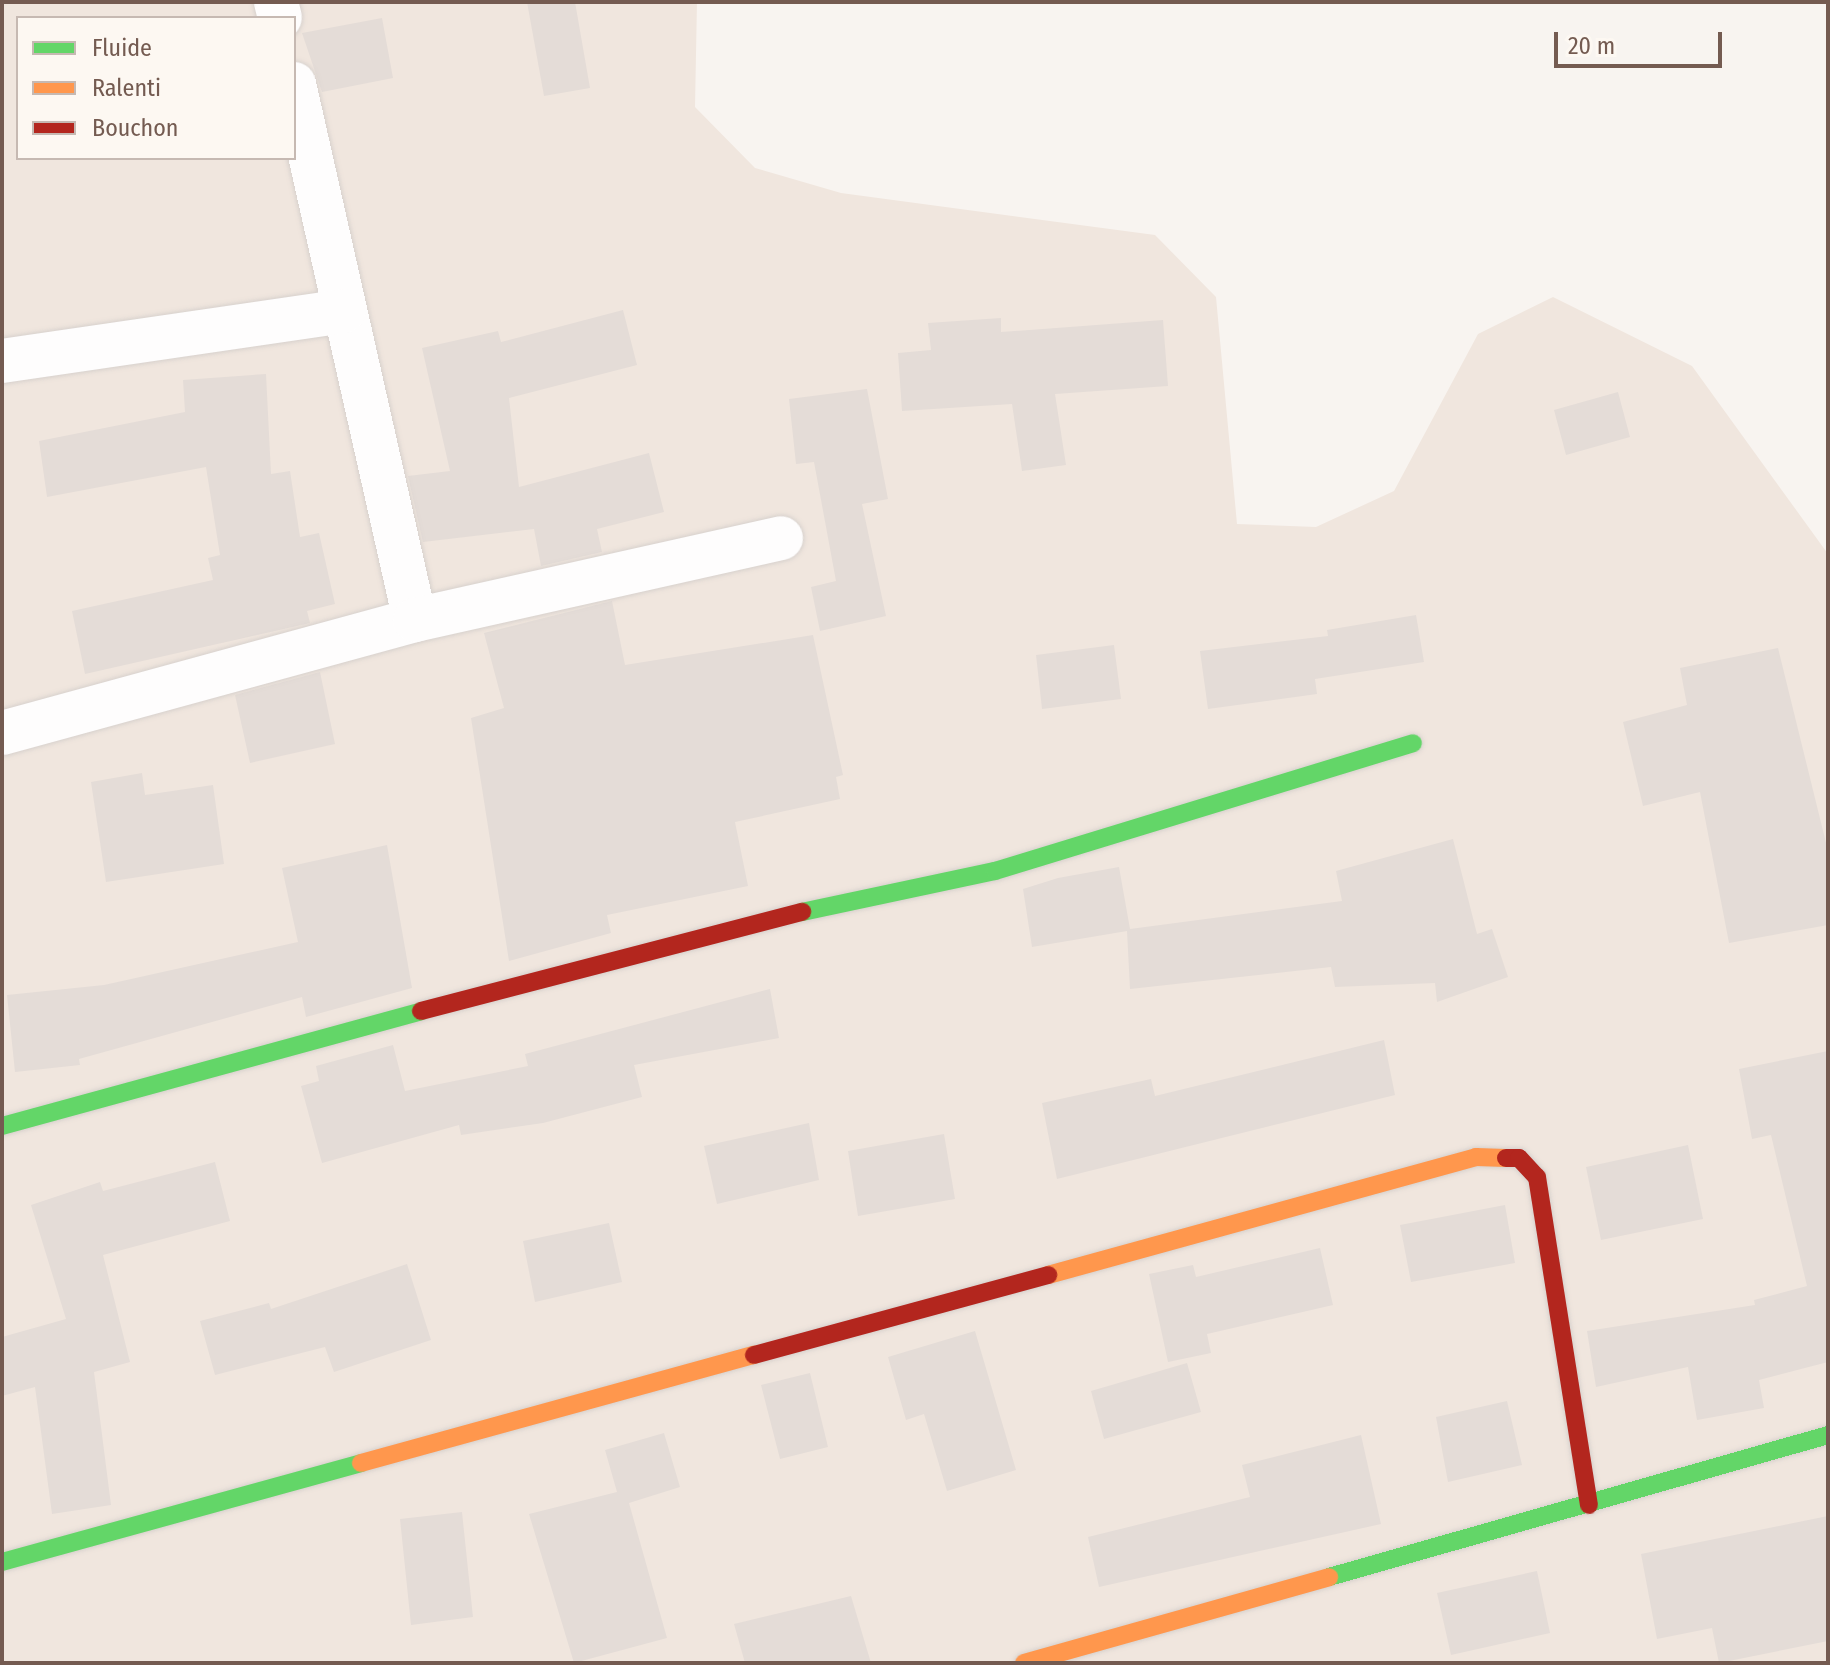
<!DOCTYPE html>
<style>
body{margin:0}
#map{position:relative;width:1830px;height:1665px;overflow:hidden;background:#f8f4f0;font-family:"Fira Sans Condensed",sans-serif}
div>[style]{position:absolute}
.residential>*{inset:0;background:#f0e6de}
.building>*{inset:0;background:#e4dcd7}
.roads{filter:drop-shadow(0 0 2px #d7d1cd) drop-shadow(0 0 2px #d7d1cd)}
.street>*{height:44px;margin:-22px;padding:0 22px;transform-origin:22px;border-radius:22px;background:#fefdfd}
.fast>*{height:18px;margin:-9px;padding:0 9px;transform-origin:9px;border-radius:9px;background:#63d668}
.slow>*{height:18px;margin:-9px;padding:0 9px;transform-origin:9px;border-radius:9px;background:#ff974d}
.jam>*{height:18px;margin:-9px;padding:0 9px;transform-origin:9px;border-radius:9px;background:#b3261e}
span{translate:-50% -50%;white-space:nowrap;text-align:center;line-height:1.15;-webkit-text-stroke:7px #fdf8f2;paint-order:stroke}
.frame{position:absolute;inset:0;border:4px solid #745b51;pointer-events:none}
.legend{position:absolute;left:16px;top:16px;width:280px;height:144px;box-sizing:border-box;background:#fdf8f2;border:2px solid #c6b9b2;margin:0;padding:10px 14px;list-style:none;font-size:24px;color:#745b51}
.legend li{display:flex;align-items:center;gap:16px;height:40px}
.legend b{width:40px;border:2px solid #c6b9b2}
.scale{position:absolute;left:1554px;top:32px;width:168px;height:36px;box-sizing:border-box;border:4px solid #745b51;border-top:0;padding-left:10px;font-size:24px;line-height:28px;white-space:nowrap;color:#745b51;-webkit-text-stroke:6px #fdf8f2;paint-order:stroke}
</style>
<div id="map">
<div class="residential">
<div style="clip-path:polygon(evenodd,2px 2px,697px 2px,695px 107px,755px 168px,841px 193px,1155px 235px,1216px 297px,1237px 524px,1316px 527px,1394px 491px,1478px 334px,1553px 297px,1692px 366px,1828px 554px,1828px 1663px,2px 1663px,2px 2px,18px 18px,294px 18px,294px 158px,18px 158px,18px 18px)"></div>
</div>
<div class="building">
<div style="clip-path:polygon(527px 2px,575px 2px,590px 88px,544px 96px)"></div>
<div style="clip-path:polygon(382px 18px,393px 78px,322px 92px,302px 33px)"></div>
<div style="clip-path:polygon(623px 310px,637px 365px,509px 398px,519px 487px,649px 453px,664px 512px,597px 529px,602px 552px,541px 566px,534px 529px,423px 542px,408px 476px,450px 471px,422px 348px,498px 331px,501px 342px)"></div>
<div style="clip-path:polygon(1001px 318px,1001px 332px,1163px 320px,1168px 386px,1055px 394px,1066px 465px,1022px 471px,1012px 404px,902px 411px,898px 353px,931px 350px,928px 323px)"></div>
<div style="clip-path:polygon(266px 374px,271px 474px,290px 471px,300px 537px,319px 533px,335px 604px,307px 611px,310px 623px,85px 674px,72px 611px,213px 580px,208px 558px,220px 555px,206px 467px,47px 497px,39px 441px,185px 412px,183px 380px)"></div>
<div style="clip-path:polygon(867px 389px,888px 499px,862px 504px,886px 616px,820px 631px,811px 587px,836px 581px,814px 462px,796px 464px,789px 399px)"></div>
<div style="clip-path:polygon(1618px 392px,1630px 437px,1566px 455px,1554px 410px)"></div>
<div style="clip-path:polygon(612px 601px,625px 665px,813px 635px,843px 775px,836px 777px,840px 799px,735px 822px,748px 886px,607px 915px,611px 933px,509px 961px,471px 718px,504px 708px,484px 633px)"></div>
<div style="clip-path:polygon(1416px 615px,1424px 662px,1315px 679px,1317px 694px,1208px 709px,1200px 651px,1328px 636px,1327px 630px)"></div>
<div style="clip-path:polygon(1114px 645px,1121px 699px,1042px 709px,1036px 655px)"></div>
<div style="clip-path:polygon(1778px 648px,1828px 851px,1828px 925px,1729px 943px,1700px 792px,1643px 806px,1623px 722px,1687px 705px,1680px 668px)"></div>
<div style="clip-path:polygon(320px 672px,335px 744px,250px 763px,235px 695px)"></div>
<div style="clip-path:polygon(142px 773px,145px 795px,213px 785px,224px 864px,106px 882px,91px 782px)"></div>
<div style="clip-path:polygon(1453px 839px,1477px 934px,1492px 929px,1508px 977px,1437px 1002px,1435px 983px,1335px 987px,1331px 967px,1130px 989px,1127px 931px,1032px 947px,1023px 889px,1058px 878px,1119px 867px,1130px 929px,1342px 901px,1336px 871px)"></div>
<div style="clip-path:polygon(387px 845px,412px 988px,306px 1017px,302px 997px,79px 1059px,80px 1065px,15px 1072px,7px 995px,104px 985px,298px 942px,282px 868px)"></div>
<div style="clip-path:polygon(770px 989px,779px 1038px,634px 1065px,642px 1097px,543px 1123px,461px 1135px,459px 1125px,322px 1163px,301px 1086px,319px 1081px,316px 1066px,393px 1045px,405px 1091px,528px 1066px,525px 1054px)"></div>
<div style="clip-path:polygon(1384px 1040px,1395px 1095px,1057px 1179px,1042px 1103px,1151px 1079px,1155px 1096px)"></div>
<div style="clip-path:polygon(1828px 1051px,1828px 1362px,1759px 1380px,1764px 1408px,1697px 1420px,1688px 1367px,1596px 1387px,1587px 1331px,1755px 1305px,1754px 1300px,1807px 1286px,1771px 1135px,1752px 1139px,1739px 1069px)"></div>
<div style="clip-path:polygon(809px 1123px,819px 1180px,717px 1204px,704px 1146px)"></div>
<div style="clip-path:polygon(944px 1134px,955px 1199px,858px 1216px,848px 1151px)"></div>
<div style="clip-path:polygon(1688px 1145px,1703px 1219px,1601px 1240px,1586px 1167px)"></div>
<div style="clip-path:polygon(215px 1162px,230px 1221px,103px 1255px,130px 1362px,94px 1372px,111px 1505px,52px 1514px,35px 1387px,2px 1396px,2px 1337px,66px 1319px,31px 1205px,100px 1182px,103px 1191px)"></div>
<div style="clip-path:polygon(1505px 1205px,1515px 1263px,1411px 1282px,1400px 1225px)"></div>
<div style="clip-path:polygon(609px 1223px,622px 1282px,535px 1302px,523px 1241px)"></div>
<div style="clip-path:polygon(1320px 1248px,1333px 1305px,1207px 1334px,1211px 1353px,1168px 1362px,1149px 1274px,1193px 1265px,1196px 1277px)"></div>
<div style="clip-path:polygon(407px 1264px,431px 1340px,334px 1372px,325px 1347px,215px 1375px,200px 1321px,269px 1303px,271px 1309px)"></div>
<div style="clip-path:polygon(975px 1331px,1016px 1470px,947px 1491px,924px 1414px,906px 1420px,888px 1357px)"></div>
<div style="clip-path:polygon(1187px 1363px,1201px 1412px,1104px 1439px,1091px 1391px)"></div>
<div style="clip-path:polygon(810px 1373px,828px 1447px,780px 1459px,761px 1385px)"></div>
<div style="clip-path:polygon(1507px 1401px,1522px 1465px,1448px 1482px,1436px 1417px)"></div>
<div style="clip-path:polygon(664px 1433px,680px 1487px,629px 1503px,667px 1638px,574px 1663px,529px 1514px,617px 1492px,605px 1450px)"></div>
<div style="clip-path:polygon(1361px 1435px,1381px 1524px,1099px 1587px,1088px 1537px,1250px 1497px,1242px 1465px)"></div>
<div style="clip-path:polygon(462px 1512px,473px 1617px,411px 1625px,400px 1519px)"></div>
<div style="clip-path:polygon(1828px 1516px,1828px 1641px,1719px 1663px,1712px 1628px,1657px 1639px,1641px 1554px)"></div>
<div style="clip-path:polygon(1537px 1571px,1550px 1633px,1451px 1655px,1437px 1593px)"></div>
<div style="clip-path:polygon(851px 1596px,871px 1663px,745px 1663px,734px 1624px)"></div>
</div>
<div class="roads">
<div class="street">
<div style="left:276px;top:2px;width:16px;rotate:76deg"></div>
<div style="left:294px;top:84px;width:549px;rotate:77.28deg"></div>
<div style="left:2px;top:361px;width:345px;rotate:-8.3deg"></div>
<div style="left:2px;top:733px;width:428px;rotate:-15.3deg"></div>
<div style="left:415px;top:620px;width:375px;rotate:-12.6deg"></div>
</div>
<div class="fast">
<div style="left:802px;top:912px;width:197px;rotate:-12deg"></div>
<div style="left:995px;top:871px;width:437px;rotate:-17deg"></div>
<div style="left:2px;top:1126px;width:434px;rotate:-15.3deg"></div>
<div style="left:2px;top:1562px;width:372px;rotate:-15.4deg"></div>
<div style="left:1329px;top:1577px;width:519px;rotate:-15.88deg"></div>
</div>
<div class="slow">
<div style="left:1048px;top:1275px;width:444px;rotate:-15.4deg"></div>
<div style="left:1476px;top:1157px;width:30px;rotate:2deg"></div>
<div style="left:361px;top:1463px;width:408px;rotate:-15.4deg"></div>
<div style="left:1024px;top:1663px;width:317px;rotate:-15.7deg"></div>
</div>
<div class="jam">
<div style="left:421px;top:1011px;width:394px;rotate:-14.6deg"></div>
<div style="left:1506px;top:1158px;width:13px"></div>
<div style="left:1519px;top:1158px;width:26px;rotate:47deg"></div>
<div style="left:1537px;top:1177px;width:332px;rotate:81deg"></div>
<div style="left:754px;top:1355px;width:305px;rotate:-15.2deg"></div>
</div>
</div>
<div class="frame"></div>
<ul class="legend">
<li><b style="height:10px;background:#63d668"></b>Fluide</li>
<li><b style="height:10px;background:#ff974d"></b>Ralenti</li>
<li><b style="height:10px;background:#b3261e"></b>Bouchon</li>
</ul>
<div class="scale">20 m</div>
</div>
